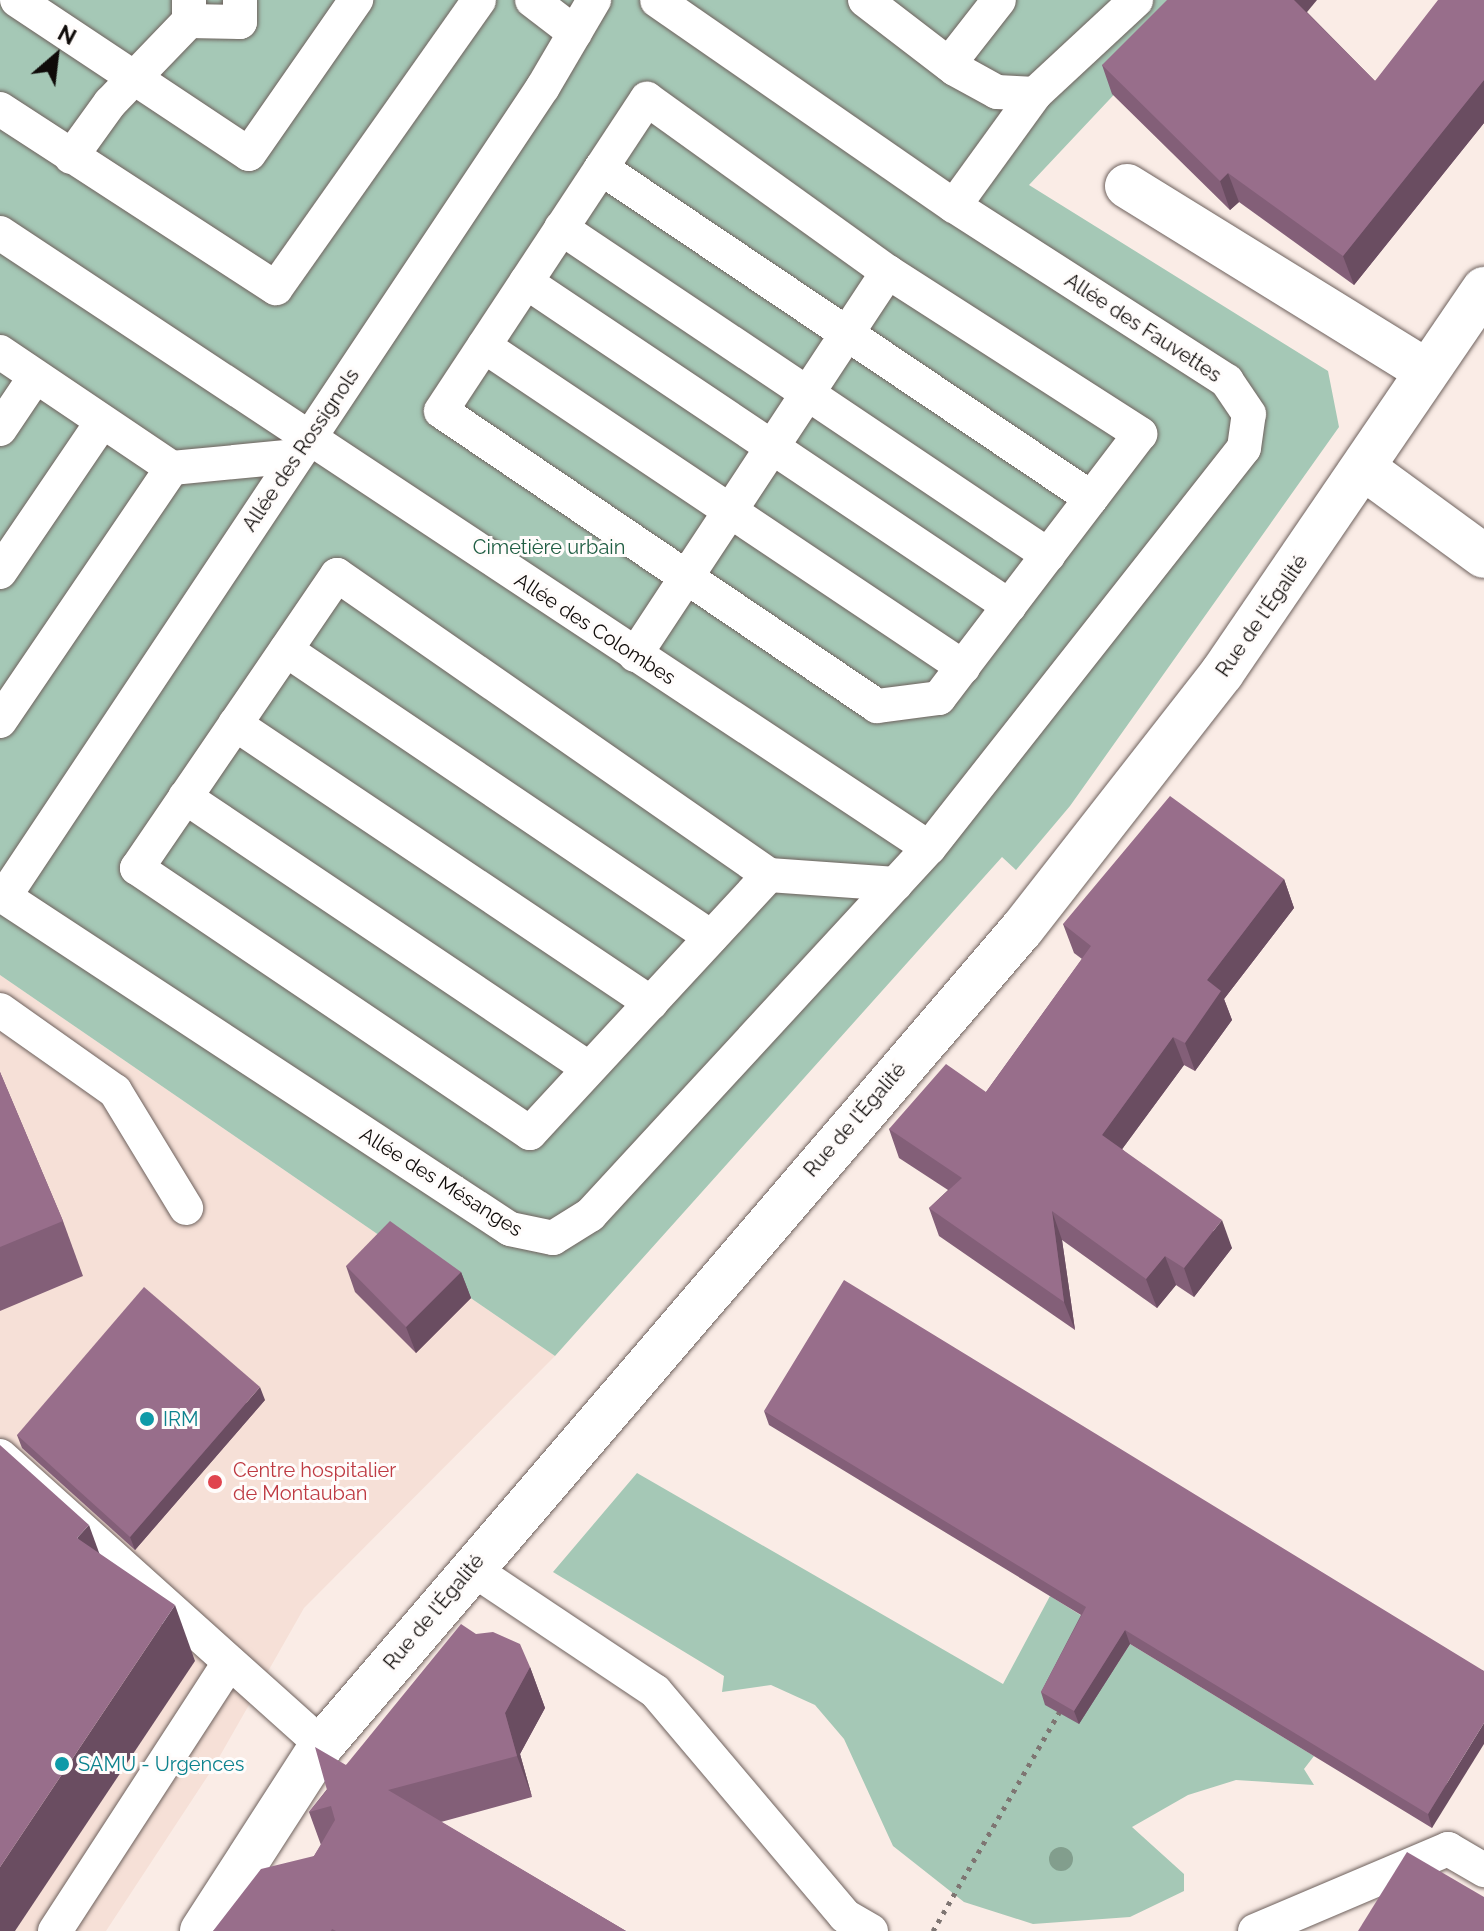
<!DOCTYPE html>
<meta charset="utf-8">
<style>
body{margin:0}
#map{position:relative;width:1484px;height:1931px;overflow:hidden;background:#faece6;font-family:Raleway,sans-serif}
div>[style]{position:absolute}
.built>*{inset:0;background:#f6e0d7}
.green>*{inset:0;background:#a5c8b6}
.path>*{height:5px;margin-top:-2.5px;transform-origin:0;background:repeating-linear-gradient(90deg,#7e7572 0 4px,transparent 0 10px)}
.roads{filter:drop-shadow(0 0 2px #6e615d) drop-shadow(0 0 2px #6e615d)}
.lane>*{height:34px;margin:-17px;padding:0 17px;transform-origin:17px;border-radius:17px;background:#fff}
.street>*{height:44px;margin:-22px;padding:0 22px;transform-origin:22px;border-radius:22px;background:#fff}
.secondary>*{height:44px;margin:-22px;padding:0 22px;transform-origin:22px;border-radius:22px;background:#fff}
.trees>*{width:24px;height:24px;margin:-12px;border-radius:50%;background:#829e8d}
.wall>*{inset:0;background:#835f78}
.shaded-wall>*{inset:0;background:#6a4d61}
.building>*{inset:0;background:#986e8b}
.dots>*{width:22px;height:22px;translate:-50% -50%;box-sizing:border-box;border:4px solid #fffcfb;border-radius:50%}
span{translate:-50% -50%;white-space:nowrap;text-align:center;line-height:1.15;-webkit-text-stroke:6px #fffcfb;paint-order:stroke}
.street-label{font-size:20px;color:#0f0b09}
.park-label{font-size:20px;color:#205e44}
.culture-label{font-size:20px;color:#0d838f}
.left{translate:0 -50%;text-align:left}
.health-label{font-size:20px;color:#be3a42}
.north{position:absolute;left:16px;top:16px;width:80px;height:80px;-webkit-text-stroke:6px #fffcfb;paint-order:stroke;rotate:28deg;font-size:22px;font-weight:700;line-height:32px;text-align:center;color:#0f0b09}
.north::after{content:'';display:block;margin:auto;width:28px;height:36px;background:#0f0b09;clip-path:polygon(50% 0,100% 100%,50% 72%,0 100%)}
</style>
<div id="map">
<div class="built">
<div style="clip-path:polygon(0 975px,555px 1356px,304px 1608px,213px 1768px,106px 1931px,0 1931px)"></div>
</div>
<div class="green">
<div style="clip-path:polygon(0 0,1203px 0,1029px 185px,1328px 371px,1339px 427px,1070px 806px,1016px 870px,1002px 857px,555px 1356px,0 975px)"></div>
<div style="clip-path:polygon(637px 1473px,1003px 1684px,1050px 1596px,1090px 1621px,1114px 1669px,1130px 1644px,1314px 1756px,1304px 1769px,1314px 1785px,1236px 1780px,1188px 1795px,1132px 1827px,1184px 1874px,1184px 1891px,1130px 1917px,1033px 1924px,964px 1902px,893px 1846px,844px 1739px,815px 1705px,771px 1685px,722px 1692px,724px 1676px,553px 1572px)"></div>
</div>
<div class="path">
<div style="left:933px;top:1931px;width:258px;rotate:-60deg"></div>
</div>
<div class="roads">
<div class="lane">
<div style="left:17px;top:0;width:278px;rotate:33.6deg"></div>
<div style="left:249px;top:154px;width:188px;rotate:-55.2deg"></div>
<div style="left:189px;top:0;width:21px;rotate:90deg"></div>
<div style="left:189px;top:21px;width:51px;rotate:1.1deg"></div>
<div style="left:240px;top:22px;width:22px;rotate:-90deg"></div>
<div style="left:532px;top:0;width:54px;rotate:37.5deg"></div>
<div style="left:865px;top:0;width:113px;rotate:37.5deg"></div>
<div style="left:955px;top:69px;width:48px;rotate:28.7deg"></div>
<div style="left:997px;top:92px;width:38px;rotate:3deg"></div>
<div style="left:949px;top:64px;width:81px;rotate:-52deg"></div>
<div style="left:647px;top:99px;width:297px;rotate:35.7deg"></div>
<div style="left:888px;top:272px;width:300px;rotate:32.7deg"></div>
<div style="left:1140px;top:434px;width:332px;rotate:127.3deg"></div>
<div style="left:939px;top:698px;width:63px;rotate:172.6deg"></div>
<div style="left:877px;top:706px;width:526px;rotate:-145.92deg"></div>
<div style="left:441px;top:411px;width:374px;rotate:-56.6deg"></div>
<div style="left:0;top:109px;width:329px;rotate:33deg"></div>
<div style="left:276px;top:288px;width:352px;rotate:-54.8deg"></div>
<div style="left:71px;top:157px;width:67px;rotate:-54.2deg"></div>
<div style="left:110px;top:103px;width:114px;rotate:-46.1deg"></div>
<div style="left:601px;top:168px;width:591px;rotate:33.96deg"></div>
<div style="left:954px;top:206px;width:138px;rotate:-54.1deg"></div>
<div style="left:1035px;top:94px;width:138px;rotate:-42.9deg"></div>
<div style="left:561px;top:228px;width:587px;rotate:33.88deg"></div>
<div style="left:0;top:233px;width:1114px;rotate:33.5deg"></div>
<div style="left:526px;top:282px;width:582px;rotate:33.85deg"></div>
<div style="left:484px;top:346px;width:577px;rotate:33.83deg"></div>
<div style="left:0;top:352px;width:207px;rotate:34deg"></div>
<div style="left:0;top:429px;width:63px;rotate:-56.1deg"></div>
<div style="left:0;top:572px;width:181px;rotate:-55.8deg"></div>
<div style="left:286px;top:650px;width:513px;rotate:34.03deg"></div>
<div style="left:635px;top:655px;width:459px;rotate:-56.6deg"></div>
<div style="left:0;top:721px;width:306px;rotate:-55.8deg"></div>
<div style="left:172px;top:468px;width:125px;rotate:-5.5deg"></div>
<div style="left:235px;top:724px;width:501px;rotate:33.85deg"></div>
<div style="left:185px;top:797px;width:486px;rotate:33.9deg"></div>
<div style="left:769px;top:875px;width:526px;rotate:-145.22deg"></div>
<div style="left:337px;top:575px;width:355px;rotate:124.3deg"></div>
<div style="left:137px;top:868px;width:474px;rotate:34deg"></div>
<div style="left:530px;top:1133px;width:352px;rotate:-47.2deg"></div>
<div style="left:769px;top:875px;width:127px;rotate:4.1deg"></div>
<div style="left:0;top:894px;width:610px;rotate:33.3deg"></div>
<div style="left:510px;top:1229px;width:44px;rotate:11.8deg"></div>
<div style="left:553px;top:1238px;width:44px;rotate:-31.9deg"></div>
<div style="left:590px;top:1215px;width:500px;rotate:-47.3deg"></div>
<div style="left:929px;top:848px;width:509px;rotate:-51.78deg"></div>
<div style="left:1244px;top:448px;width:34px;rotate:-82deg"></div>
<div style="left:1249px;top:414px;width:40px;rotate:-124deg"></div>
<div style="left:1227px;top:381px;width:324px;rotate:-147.3deg"></div>
<div style="left:954px;top:206px;width:361px;rotate:-145.3deg"></div>
<div style="left:4px;top:897px;width:973px;rotate:-56.36deg"></div>
<div style="left:543px;top:87px;width:101px;rotate:-59.6deg"></div>
<div style="left:0;top:1010px;width:141px;rotate:35.2deg"></div>
<div style="left:115px;top:1091px;width:137px;rotate:58.7deg"></div>
<div style="left:0;top:1456px;width:433px;rotate:41.9deg"></div>
<div style="left:471px;top:1568px;width:221px;rotate:33.8deg"></div>
<div style="left:655px;top:1691px;width:294px;rotate:49.8deg"></div>
<div style="left:845px;top:1916px;width:30px;rotate:30deg"></div>
<div style="left:55px;top:1931px;width:320px;rotate:-57deg"></div>
<div style="left:1255px;top:1931px;width:210px;rotate:-23deg"></div>
<div style="left:1448px;top:1849px;width:42px;rotate:30.3deg"></div>
</div>
<div class="street">
<div style="left:1127px;top:186px;width:352px;rotate:31.7deg"></div>
<div style="left:1365px;top:469px;width:147px;rotate:36.2deg"></div>
</div>
<div class="secondary">
<div style="left:202px;top:1931px;width:221px;rotate:-57.2deg"></div>
<div style="left:322px;top:1745px;width:1075px;rotate:-49.38deg"></div>
<div style="left:1022px;top:929px;width:325px;rotate:-52deg"></div>
<div style="left:1222px;top:673px;width:465px;rotate:-55.7deg"></div>
</div>
</div>
<div class="trees">
<div style="left:1061px;top:1859px"></div>
</div>
<div class="wall">
<div style="clip-path:polygon(1484px 0,1484px 123px,1354px 285px,1239px 202px,1230px 210px,1112px 94px,1102px 65px,1307px 12px,1375px 81px)"></div>
<div style="clip-path:polygon(1284px 879px,1294px 908px,1224px 999px,1232px 1020px,1195px 1071px,1184px 1065px,1122px 1149px,1232px 1248px,1194px 1297px,1176px 1285px,1157px 1308px,1062px 1240px,1075px 1330px,939px 1236px,929px 1208px,948px 1190px,899px 1158px,889px 1129px,986px 1092px,1082px 959px,1074px 953px,1063px 924px)"></div>
<div style="clip-path:polygon(0 1072px,63px 1221px,83px 1276px,0 1311px)"></div>
<div style="clip-path:polygon(346px 1266px,461px 1272px,471px 1298px,416px 1353px,355px 1292px)"></div>
<div style="clip-path:polygon(265px 1400px,135px 1550px,22px 1448px,17px 1435px)"></div>
<div style="clip-path:polygon(764px 1411px,1484px 1671px,1432px 1828px,1130px 1644px,1079px 1724px,1045px 1705px,1041px 1692px,1081px 1615px,769px 1425px)"></div>
<div style="clip-path:polygon(530px 1667px,545px 1708px,520px 1754px,532px 1797px,441px 1822px,626px 1931px,213px 1931px,314px 1856px,321px 1845px,309px 1812px,346px 1765px)"></div>
</div>
<div class="shaded-wall">
<div style="clip-path:polygon(1290px 0,1317px 0,1298px 23px)"></div>
<div style="clip-path:polygon(1484px 80px,1484px 123px,1354px 285px,1343px 256px)"></div>
<div style="clip-path:polygon(1228px 173px,1239px 202px,1230px 210px,1220px 181px)"></div>
<div style="clip-path:polygon(1284px 879px,1294px 908px,1224px 999px,1232px 1020px,1195px 1071px,1185px 1043px,1207px 980px)"></div>
<div style="clip-path:polygon(1173px 1037px,1184px 1065px,1112px 1163px,1102px 1135px)"></div>
<div style="clip-path:polygon(1052px 1211px,1062px 1240px,1075px 1330px,1064px 1302px)"></div>
<div style="clip-path:polygon(1222px 1220px,1232px 1248px,1194px 1297px,1184px 1268px)"></div>
<div style="clip-path:polygon(1165px 1256px,1176px 1285px,1157px 1308px,1146px 1279px)"></div>
<div style="clip-path:polygon(461px 1272px,471px 1298px,416px 1353px,406px 1327px)"></div>
<div style="clip-path:polygon(260px 1387px,265px 1400px,135px 1550px,130px 1537px)"></div>
<div style="clip-path:polygon(89px 1525px,109px 1580px,77px 1538px)"></div>
<div style="clip-path:polygon(175px 1605px,195px 1661px,15px 1931px,0 1931px,0 1867px)"></div>
<div style="clip-path:polygon(1125px 1630px,1130px 1644px,1079px 1724px,1074px 1711px)"></div>
<div style="clip-path:polygon(530px 1667px,545px 1708px,520px 1754px,532px 1797px,517px 1756px,505px 1713px)"></div>
<div style="clip-path:polygon(1484px 1723px,1484px 1744px,1432px 1828px,1428px 1814px)"></div>
</div>
<div class="building">
<div style="clip-path:polygon(1167px 0,1294px 0,1375px 81px,1438px 0,1484px 0,1484px 80px,1343px 256px,1228px 173px,1220px 181px,1102px 65px)"></div>
<div style="clip-path:polygon(1170px 796px,1284px 879px,1207px 980px,1221px 991px,1185px 1043px,1173px 1037px,1102px 1135px,1222px 1220px,1184px 1268px,1165px 1256px,1146px 1279px,1052px 1211px,1064px 1302px,929px 1208px,962px 1178px,889px 1129px,946px 1064px,986px 1092px,1091px 946px,1063px 924px)"></div>
<div style="clip-path:polygon(0 1072px,63px 1221px,0 1247px)"></div>
<div style="clip-path:polygon(390px 1221px,461px 1272px,406px 1327px,346px 1266px)"></div>
<div style="clip-path:polygon(844px 1280px,1484px 1671px,1484px 1723px,1428px 1814px,1125px 1630px,1074px 1711px,1041px 1692px,1086px 1607px,764px 1411px)"></div>
<div style="clip-path:polygon(144px 1287px,260px 1387px,130px 1537px,17px 1435px)"></div>
<div style="clip-path:polygon(0 1445px,89px 1525px,77px 1538px,175px 1605px,0 1867px)"></div>
<div style="clip-path:polygon(461px 1624px,476px 1634px,493px 1632px,520px 1644px,530px 1667px,505px 1713px,517px 1756px,388px 1790px,626px 1931px,336px 1931px,332px 1929px,331px 1931px,213px 1931px,261px 1869px,314px 1856px,335px 1820px,331px 1806px,309px 1812px,327px 1790px,315px 1747px,346px 1765px)"></div>
<div style="clip-path:polygon(1407px 1852px,1484px 1897px,1484px 1931px,1358px 1931px)"></div>
</div>
<div class="dots">
<div style="left:147px;top:1419px;background:#0f9aa8"></div>
<div style="left:215px;top:1482px;background:#e0444e"></div>
<div style="left:62px;top:1764px;background:#0f9aa8"></div>
</div>
<div class="street-label">
<span style="left:1143px;top:328px;rotate:33deg">Allée des Fauvettes</span>
<span style="left:301px;top:450px;rotate:-56deg">Allée des Rossignols</span>
<span style="left:1262px;top:616px;rotate:-55deg">Rue de l'Égalité</span>
<span style="left:595px;top:629px;rotate:33deg">Allée des Colombes</span>
<span style="left:855px;top:1120px;rotate:-49deg">Rue de l'Égalité</span>
<span style="left:441px;top:1182px;rotate:32deg">Allée des Mésanges</span>
<span style="left:434px;top:1612px;rotate:-50deg">Rue de l'Égalité</span>
</div>
<div class="park-label">
<span style="left:549px;top:547px">Cimetière urbain</span>
</div>
<div class="culture-label">
<span class="left" style="left:163px;top:1419px">IRM</span>
<span class="left" style="left:78px;top:1764px">SAMU - Urgences</span>
</div>
<div class="health-label">
<span class="left" style="left:233px;top:1482px">Centre hospitalier<br>de Montauban</span>
</div>
<div class="north">N</div>
</div>
